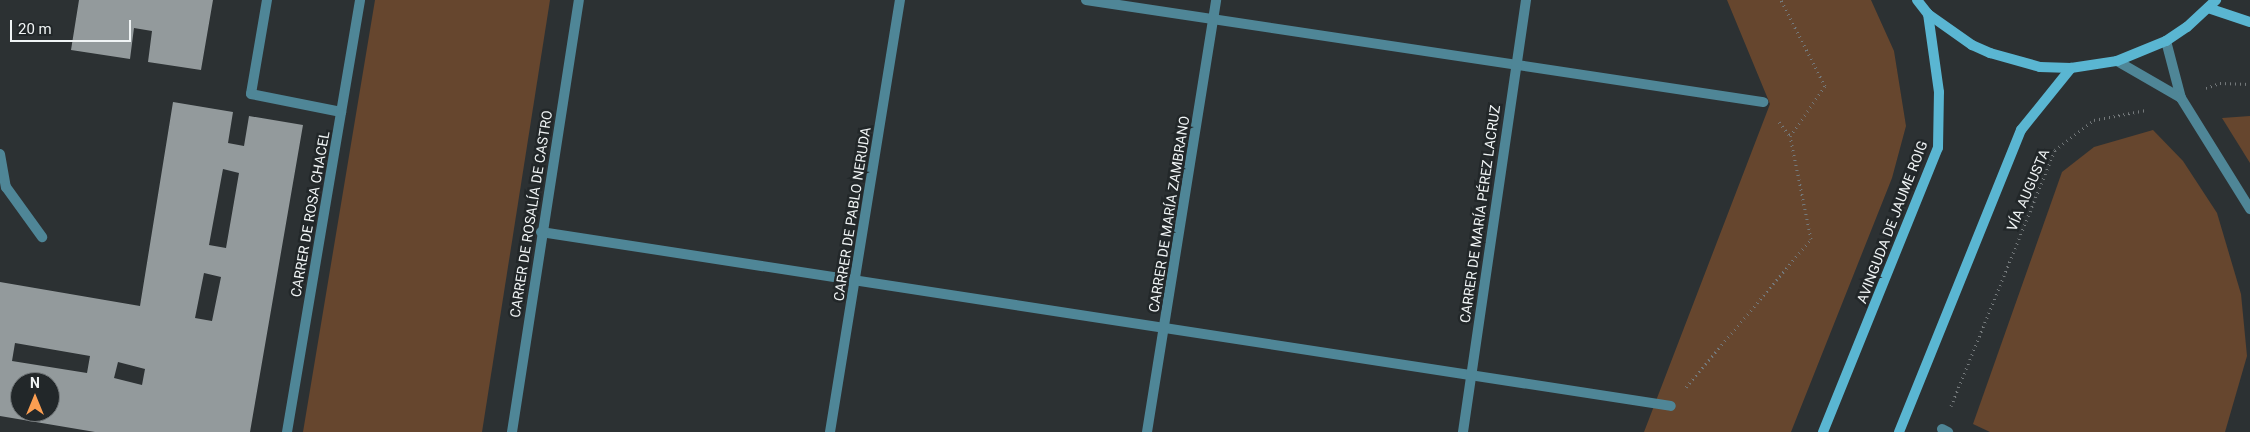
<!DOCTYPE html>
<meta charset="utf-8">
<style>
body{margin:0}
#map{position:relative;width:2250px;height:432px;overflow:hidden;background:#2c3133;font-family:Roboto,sans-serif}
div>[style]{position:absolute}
.green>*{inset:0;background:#66462e}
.building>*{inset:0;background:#939a9c}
.path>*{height:3px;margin-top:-1.5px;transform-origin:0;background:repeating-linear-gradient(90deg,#74797b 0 1px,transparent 0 5px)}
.lane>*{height:10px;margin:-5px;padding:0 5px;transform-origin:5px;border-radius:5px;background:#4f8697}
.street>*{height:10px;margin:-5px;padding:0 5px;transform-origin:5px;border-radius:5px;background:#4f8697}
.secondary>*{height:10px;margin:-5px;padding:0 5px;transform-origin:5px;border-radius:5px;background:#5ab6d2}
span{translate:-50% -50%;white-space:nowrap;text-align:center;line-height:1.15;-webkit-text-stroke:5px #222729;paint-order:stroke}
.street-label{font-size:14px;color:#f0f4f5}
.north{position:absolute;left:10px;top:372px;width:50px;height:50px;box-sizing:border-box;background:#222729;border:1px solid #74797b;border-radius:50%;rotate:0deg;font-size:14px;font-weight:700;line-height:20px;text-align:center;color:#f0f4f5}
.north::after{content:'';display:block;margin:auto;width:18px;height:22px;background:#fb9e51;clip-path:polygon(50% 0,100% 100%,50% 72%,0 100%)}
.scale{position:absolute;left:10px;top:20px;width:121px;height:22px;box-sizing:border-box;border:2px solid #f0f4f5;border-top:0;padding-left:6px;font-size:15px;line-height:18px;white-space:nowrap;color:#f0f4f5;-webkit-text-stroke:4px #222729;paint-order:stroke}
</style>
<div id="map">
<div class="green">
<div style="clip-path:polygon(375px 0,550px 0,482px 432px,303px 432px)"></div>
<div style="clip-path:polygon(1727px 0,1871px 0,1894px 51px,1906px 126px,1892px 178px,1791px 432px,1644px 432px,1770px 104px)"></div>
<div style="clip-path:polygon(2250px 116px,2250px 163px,2222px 118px)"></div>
<div style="clip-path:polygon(2153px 130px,2183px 161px,2217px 213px,2241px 294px,2247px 356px,2225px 432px,1990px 432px,1973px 424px,2062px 172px,2094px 147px)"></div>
</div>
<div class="building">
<div style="clip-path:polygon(79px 0,213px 0,201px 70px,148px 62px,152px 31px,134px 28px,130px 59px,71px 50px)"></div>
<div style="clip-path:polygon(evenodd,173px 102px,233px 112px,228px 143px,244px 146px,249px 116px,303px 125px,250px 432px,95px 432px,0 416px,0 282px,140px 306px,173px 102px,223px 169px,239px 173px,226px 248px,209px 245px,223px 169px,173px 102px,204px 273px,221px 277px,212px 321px,195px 318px,204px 273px,173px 102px,15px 343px,90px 356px,87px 373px,12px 361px,15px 343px,173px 102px,118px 362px,145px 369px,142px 385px,114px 378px,118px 362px,173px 102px,20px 382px,50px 382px,50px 412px,20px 412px,20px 382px)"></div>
</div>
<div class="path">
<div style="left:2206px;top:88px;width:15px;rotate:-20deg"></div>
<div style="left:2220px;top:83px;width:30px;rotate:2deg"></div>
<div style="left:1779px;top:122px;width:18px;rotate:52deg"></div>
<div style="left:1686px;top:387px;width:194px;rotate:-49.8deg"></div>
<div style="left:1811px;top:239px;width:105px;rotate:-101.5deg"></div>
<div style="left:1790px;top:136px;width:61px;rotate:-55deg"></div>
<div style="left:1825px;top:86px;width:97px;rotate:-117.1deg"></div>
<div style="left:1951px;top:406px;width:276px;rotate:-67.9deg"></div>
<div style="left:2055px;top:150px;width:49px;rotate:-37.6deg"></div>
<div style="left:2094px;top:120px;width:53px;rotate:-10.9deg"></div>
</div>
<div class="lane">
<div style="left:267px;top:0;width:95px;rotate:99.7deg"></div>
<div style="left:251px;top:94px;width:92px;rotate:11.3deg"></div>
</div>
<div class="street">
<div style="left:1086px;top:0;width:685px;rotate:8.57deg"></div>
<div style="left:2166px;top:41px;width:59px;rotate:75.3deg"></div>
<div style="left:2181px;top:98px;width:131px;rotate:58.1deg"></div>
<div style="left:2117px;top:61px;width:74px;rotate:30deg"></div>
<div style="left:0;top:154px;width:34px;rotate:80deg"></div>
<div style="left:6px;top:187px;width:62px;rotate:54.2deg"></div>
<div style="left:541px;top:232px;width:1143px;rotate:8.75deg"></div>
<div style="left:1942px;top:429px;width:7px;rotate:27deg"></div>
<div style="left:287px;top:432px;width:438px;rotate:-80.4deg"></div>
<div style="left:512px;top:432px;width:437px;rotate:-81.2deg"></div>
<div style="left:830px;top:432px;width:438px;rotate:-80.8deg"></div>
<div style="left:1147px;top:432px;width:437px;rotate:-80.9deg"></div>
<div style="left:1463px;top:432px;width:437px;rotate:-81.7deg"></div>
</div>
<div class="secondary">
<div style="left:1917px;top:0;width:18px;rotate:52deg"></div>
<div style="left:1928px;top:14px;width:54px;rotate:35.2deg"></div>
<div style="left:1972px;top:45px;width:20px;rotate:24deg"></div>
<div style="left:1990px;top:53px;width:52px;rotate:15.6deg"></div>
<div style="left:2040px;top:67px;width:31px;rotate:2deg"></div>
<div style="left:2071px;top:68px;width:47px;rotate:-8.7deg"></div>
<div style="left:2117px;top:61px;width:53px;rotate:-22.2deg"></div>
<div style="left:2166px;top:41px;width:25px;rotate:-34deg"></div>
<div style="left:2187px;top:27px;width:40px;rotate:-43deg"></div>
<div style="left:2208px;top:8px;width:44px;rotate:18.4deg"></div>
<div style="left:1823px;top:432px;width:306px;rotate:-68deg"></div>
<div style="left:1938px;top:148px;width:56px;rotate:-89deg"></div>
<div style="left:1939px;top:92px;width:79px;rotate:-98deg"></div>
<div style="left:1899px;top:432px;width:326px;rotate:-68deg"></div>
<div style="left:2021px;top:130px;width:80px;rotate:-51.1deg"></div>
</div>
<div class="street-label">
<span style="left:2028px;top:190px;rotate:-67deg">VÍA AUGUSTA</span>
<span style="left:310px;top:214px;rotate:-80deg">CARRER DE ROSA CHACEL</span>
<span style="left:531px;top:214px;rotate:-81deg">CARRER DE ROSALÍA DE CASTRO</span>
<span style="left:852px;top:214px;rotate:-81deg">CARRER DE PABLO NERUDA</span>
<span style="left:1169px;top:214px;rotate:-81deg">CARRER DE MARÍA ZAMBRANO</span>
<span style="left:1480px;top:214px;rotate:-82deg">CARRER DE MARÍA PÉREZ LACRUZ</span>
<span style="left:1892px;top:222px;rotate:-69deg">AVINGUDA DE JAUME ROIG</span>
</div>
<div class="north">N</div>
<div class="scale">20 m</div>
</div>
